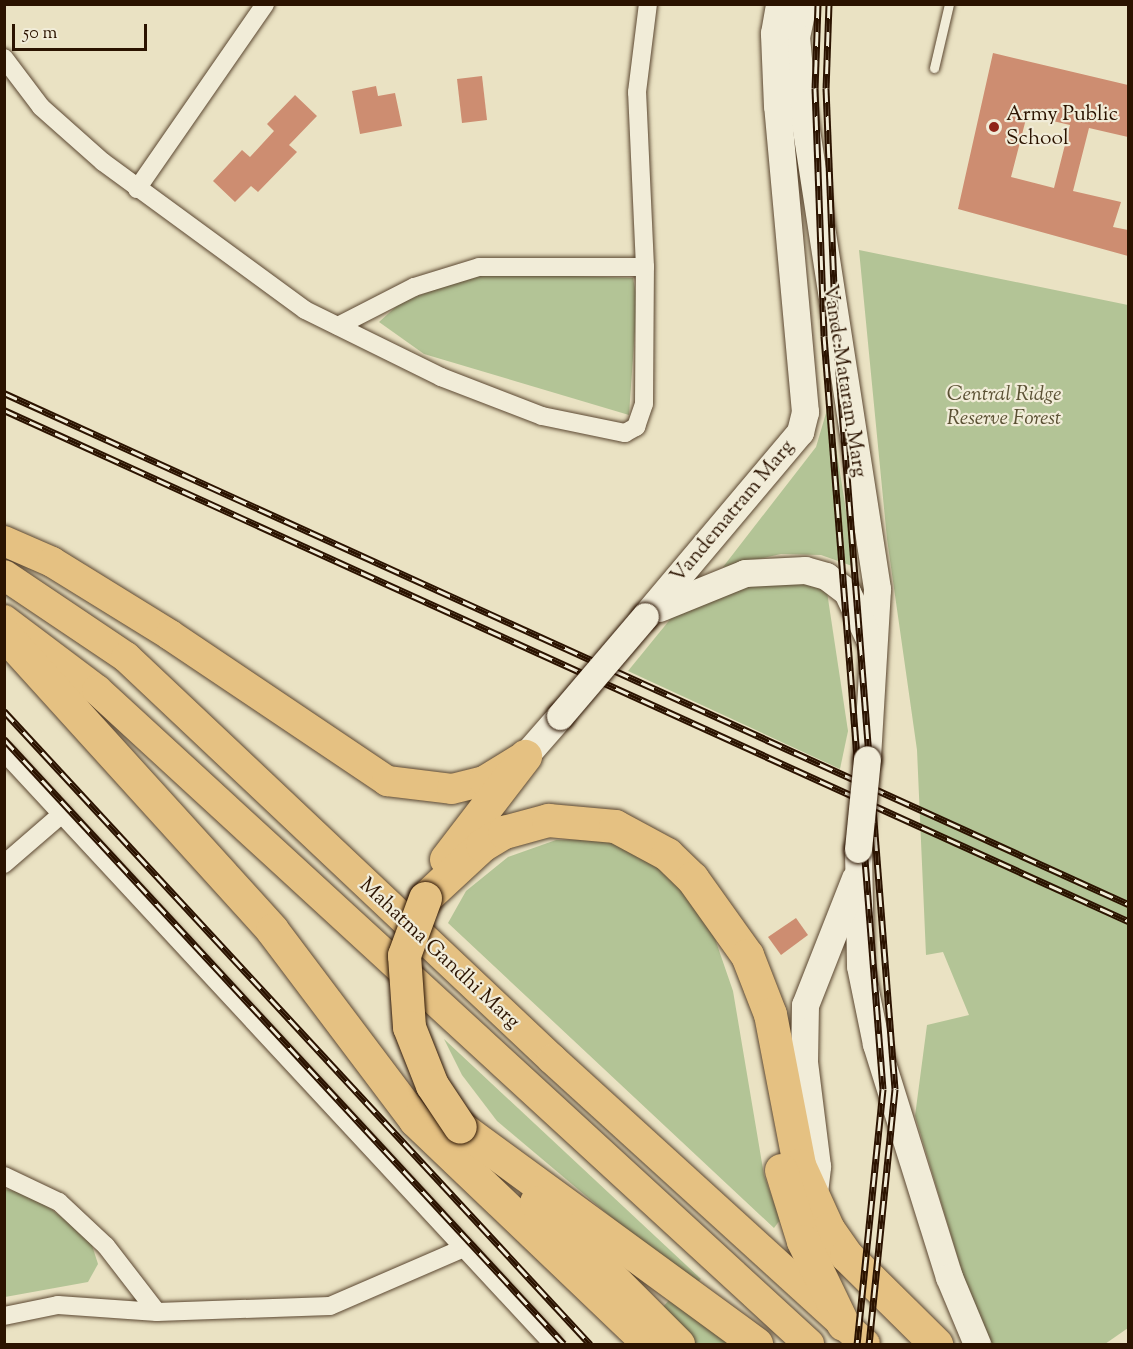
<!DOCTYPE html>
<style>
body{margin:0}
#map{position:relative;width:1133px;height:1349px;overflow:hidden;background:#eae2c3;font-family:"Sorts Mill Goudy",serif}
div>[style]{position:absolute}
.green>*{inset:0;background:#b3c496}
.building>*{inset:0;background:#cd8d71}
.roads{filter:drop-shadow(0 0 2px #5b4731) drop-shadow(0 0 2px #5b4731)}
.lane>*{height:9px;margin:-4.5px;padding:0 4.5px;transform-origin:4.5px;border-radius:4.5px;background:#f1ecd8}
.street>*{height:18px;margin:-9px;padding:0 9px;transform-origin:9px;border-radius:9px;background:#f1ecd8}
.secondary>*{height:27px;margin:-13.5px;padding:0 13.5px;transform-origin:13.5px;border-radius:13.5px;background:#f1ecd8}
.primary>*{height:30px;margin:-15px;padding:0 15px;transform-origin:15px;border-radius:15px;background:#e5c182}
.highway>*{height:33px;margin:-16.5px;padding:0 16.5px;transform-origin:16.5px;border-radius:16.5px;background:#e5c182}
.rail>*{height:7px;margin-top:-3.5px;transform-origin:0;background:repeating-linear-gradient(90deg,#f1ecd8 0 14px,#2b1300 0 28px);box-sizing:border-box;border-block:2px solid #2b1300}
.bridges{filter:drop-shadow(0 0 2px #2b1300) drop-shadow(0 0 2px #2b1300)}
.secondary-bridge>*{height:27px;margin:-13.5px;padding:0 13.5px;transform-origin:13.5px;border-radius:13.5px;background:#f1ecd8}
.highway-bridge>*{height:33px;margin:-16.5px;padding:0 16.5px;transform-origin:16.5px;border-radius:16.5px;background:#e5c182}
.dots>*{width:16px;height:16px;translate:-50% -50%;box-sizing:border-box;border:3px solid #f1ecd8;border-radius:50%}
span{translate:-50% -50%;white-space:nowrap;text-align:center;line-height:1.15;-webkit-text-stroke:4.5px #f1ecd8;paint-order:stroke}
.poi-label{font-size:21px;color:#2b1300}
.left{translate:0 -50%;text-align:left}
.street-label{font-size:21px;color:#2b1300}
.park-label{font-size:21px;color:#5b5134;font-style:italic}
.frame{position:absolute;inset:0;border:6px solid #2b1300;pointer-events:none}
.scale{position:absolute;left:12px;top:24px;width:135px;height:27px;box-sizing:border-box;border:3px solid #2b1300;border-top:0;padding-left:8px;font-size:18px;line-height:21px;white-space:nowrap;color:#2b1300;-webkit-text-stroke:4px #f1ecd8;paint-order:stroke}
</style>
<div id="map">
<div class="green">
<div style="clip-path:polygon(859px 250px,1128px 305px,1128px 1328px,1105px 1344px,984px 1344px,915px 1116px,927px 1025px,969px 1015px,943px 952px,926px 955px,917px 750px,887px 539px)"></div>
<div style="clip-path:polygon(477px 273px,633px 278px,637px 299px,629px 415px,424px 354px,379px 322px,400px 303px)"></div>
<div style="clip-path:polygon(829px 403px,855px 567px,821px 555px,781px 554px,723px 567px,816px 447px)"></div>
<div style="clip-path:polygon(806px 583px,827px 592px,848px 731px,840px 769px,628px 671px,672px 617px,713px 596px,760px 584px)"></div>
<div style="clip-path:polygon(605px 839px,679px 878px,712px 930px,733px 991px,764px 1175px,780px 1220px,774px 1228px,448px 923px,466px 891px,508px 857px,556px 840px)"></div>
<div style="clip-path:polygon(444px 1039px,701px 1279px,693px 1286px,497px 1121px,462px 1075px)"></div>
<div style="clip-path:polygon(5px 1189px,34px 1196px,90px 1239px,98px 1264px,88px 1282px,5px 1297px)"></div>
<div style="clip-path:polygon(671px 1298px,729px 1344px,694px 1344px,661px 1309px)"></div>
</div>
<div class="building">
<div style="clip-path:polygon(evenodd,993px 53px,1128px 85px,1128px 137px,1089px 128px,1073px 191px,1121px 202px,1113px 227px,1128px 230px,1128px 256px,958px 209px,993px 53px,1027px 115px,1070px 125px,1054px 188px,1011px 177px,1027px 115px)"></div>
<div style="clip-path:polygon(482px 76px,487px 120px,462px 123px,457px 79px)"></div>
<div style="clip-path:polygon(376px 86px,378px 96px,395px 93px,402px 126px,360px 134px,352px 91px)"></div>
<div style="clip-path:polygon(295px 95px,317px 116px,289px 145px,297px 152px,258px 192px,251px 186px,235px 202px,213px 181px,242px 150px,250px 157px,274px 131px,267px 124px)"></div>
<div style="clip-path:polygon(796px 918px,808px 935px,781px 955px,768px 937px)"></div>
</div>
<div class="roads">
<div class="lane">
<div style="left:934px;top:68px;width:66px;rotate:-76.8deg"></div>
</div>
<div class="street">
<div style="left:4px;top:58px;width:61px;rotate:52.9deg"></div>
<div style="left:41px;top:107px;width:83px;rotate:41.6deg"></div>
<div style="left:103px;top:162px;width:250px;rotate:36.2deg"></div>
<div style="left:305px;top:310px;width:152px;rotate:26.2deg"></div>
<div style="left:441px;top:377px;width:108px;rotate:21.1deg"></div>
<div style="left:542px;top:416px;width:85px;rotate:11.6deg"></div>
<div style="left:625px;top:433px;width:13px;rotate:-29deg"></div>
<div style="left:636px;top:427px;width:24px;rotate:-71deg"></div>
<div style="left:644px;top:404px;width:137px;rotate:-89.6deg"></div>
<div style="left:645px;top:267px;width:175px;rotate:-92.6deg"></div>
<div style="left:637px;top:92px;width:89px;rotate:-82.9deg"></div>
<div style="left:137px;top:189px;width:225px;rotate:-55.3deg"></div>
<div style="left:338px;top:326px;width:85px;rotate:-27.2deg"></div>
<div style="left:414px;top:287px;width:68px;rotate:-17.1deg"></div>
<div style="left:479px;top:267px;width:166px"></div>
<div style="left:4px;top:752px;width:807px;rotate:47.16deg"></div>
<div style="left:4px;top:864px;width:77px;rotate:-40.8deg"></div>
<div style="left:4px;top:1176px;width:61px;rotate:25.3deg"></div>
<div style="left:59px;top:1202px;width:64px;rotate:43.1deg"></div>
<div style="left:106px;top:1246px;width:83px;rotate:52.3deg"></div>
<div style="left:4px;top:1316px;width:55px;rotate:-11.5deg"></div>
<div style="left:58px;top:1305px;width:99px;rotate:4deg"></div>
<div style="left:157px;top:1312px;width:173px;rotate:-2deg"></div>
<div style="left:330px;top:1306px;width:144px;rotate:-23.4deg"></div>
</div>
<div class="secondary">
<div style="left:803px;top:4px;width:33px;rotate:102deg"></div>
<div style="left:796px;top:36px;width:68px;rotate:85deg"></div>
<div style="left:802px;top:104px;width:491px;rotate:81.2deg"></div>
<div style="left:877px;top:589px;width:170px;rotate:93.4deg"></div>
<div style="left:659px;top:608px;width:93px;rotate:-22.1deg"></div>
<div style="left:745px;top:573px;width:60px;rotate:-2.9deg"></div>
<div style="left:805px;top:570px;width:22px;rotate:16deg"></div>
<div style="left:826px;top:576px;width:26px;rotate:37deg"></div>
<div style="left:847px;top:592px;width:56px;rotate:64.8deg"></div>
<div style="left:645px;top:616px;width:241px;rotate:-49.9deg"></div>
<div style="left:800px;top:432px;width:21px;rotate:-76deg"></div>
<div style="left:805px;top:412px;width:307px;rotate:-95.2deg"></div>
<div style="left:777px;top:106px;width:73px;rotate:-92.4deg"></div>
<div style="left:774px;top:33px;width:29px;rotate:-80deg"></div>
<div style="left:525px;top:756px;width:53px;rotate:-48.8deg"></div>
<div style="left:858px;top:849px;width:117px;rotate:89deg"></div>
<div style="left:860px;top:966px;width:80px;rotate:78.4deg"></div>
<div style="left:876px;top:1044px;width:244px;rotate:72.6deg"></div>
<div style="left:949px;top:1277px;width:73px;rotate:67.3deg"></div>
<div style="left:813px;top:1200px;width:34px;rotate:-83deg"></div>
<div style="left:817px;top:1166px;width:105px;rotate:-97.1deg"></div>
<div style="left:804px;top:1062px;width:57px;rotate:-89deg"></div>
<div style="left:805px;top:1005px;width:136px;rotate:-68.5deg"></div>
</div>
<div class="primary">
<div style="left:4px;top:541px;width:52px;rotate:23.6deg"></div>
<div style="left:52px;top:562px;width:139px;rotate:31.7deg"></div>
<div style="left:170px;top:635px;width:262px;rotate:33.9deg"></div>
<div style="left:387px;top:781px;width:65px;rotate:7deg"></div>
<div style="left:452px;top:789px;width:33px;rotate:-14deg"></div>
<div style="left:484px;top:781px;width:42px;rotate:-31.4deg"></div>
<div style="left:4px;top:575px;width:147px;rotate:33.9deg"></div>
<div style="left:126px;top:657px;width:586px;rotate:43.34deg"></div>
<div style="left:552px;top:1059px;width:423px;rotate:42.3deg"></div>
<div style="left:4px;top:620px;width:116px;rotate:37deg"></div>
<div style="left:97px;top:690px;width:967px;rotate:42.57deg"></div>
</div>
<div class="highway">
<div style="left:4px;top:634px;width:399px;rotate:47.8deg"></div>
<div style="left:272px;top:930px;width:238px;rotate:53deg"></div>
<div style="left:415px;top:1120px;width:324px;rotate:43.7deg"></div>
<div style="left:446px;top:859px;width:130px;rotate:-52.5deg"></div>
<div style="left:425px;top:898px;width:78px;rotate:-42.9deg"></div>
<div style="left:482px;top:845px;width:26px;rotate:-31deg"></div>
<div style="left:504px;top:832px;width:46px;rotate:-15.3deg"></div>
<div style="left:548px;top:820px;width:67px;rotate:5.1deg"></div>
<div style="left:615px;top:826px;width:59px;rotate:28.3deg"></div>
<div style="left:667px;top:854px;width:35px;rotate:44deg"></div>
<div style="left:692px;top:878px;width:95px;rotate:54.5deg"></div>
<div style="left:747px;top:955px;width:63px;rotate:68.7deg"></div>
<div style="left:770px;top:1014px;width:154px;rotate:79.1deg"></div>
<div style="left:799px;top:1165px;width:70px;rotate:65.6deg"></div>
<div style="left:828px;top:1229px;width:32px;rotate:55deg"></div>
<div style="left:846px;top:1255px;width:127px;rotate:44.7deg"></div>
<div style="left:460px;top:1127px;width:367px;rotate:36.2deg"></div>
<div style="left:781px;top:1170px;width:74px;rotate:72.8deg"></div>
<div style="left:803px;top:1241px;width:92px;rotate:64.3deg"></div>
<div style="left:536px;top:1202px;width:201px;rotate:45deg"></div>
</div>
</div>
<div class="rail">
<div style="left:818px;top:4px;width:84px;rotate:92deg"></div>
<div style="left:815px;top:88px;width:248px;rotate:87.9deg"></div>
<div style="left:824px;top:336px;width:755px;rotate:85.52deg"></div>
<div style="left:883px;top:1089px;width:256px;rotate:95.8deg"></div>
<div style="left:829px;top:4px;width:84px;rotate:92deg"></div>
<div style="left:826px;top:88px;width:246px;rotate:87.7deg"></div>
<div style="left:836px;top:334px;width:757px;rotate:85.53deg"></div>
<div style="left:895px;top:1089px;width:256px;rotate:95.8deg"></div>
<div style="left:4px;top:393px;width:1235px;rotate:24.45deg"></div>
<div style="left:4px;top:410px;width:1235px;rotate:24.45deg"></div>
<div style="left:4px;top:711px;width:863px;rotate:47.21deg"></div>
<div style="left:4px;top:739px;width:824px;rotate:47.21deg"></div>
</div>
<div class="bridges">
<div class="secondary-bridge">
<div style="left:560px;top:716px;width:131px;rotate:-49.6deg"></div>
<div style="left:858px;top:849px;width:90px;rotate:-84.3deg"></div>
</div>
<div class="highway-bridge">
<div style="left:425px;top:898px;width:61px;rotate:110.2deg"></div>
<div style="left:404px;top:955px;width:72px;rotate:86deg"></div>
<div style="left:409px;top:1027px;width:62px;rotate:68.4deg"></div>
<div style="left:432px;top:1085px;width:50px;rotate:56.3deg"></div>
</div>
</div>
<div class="dots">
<div style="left:994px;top:127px;background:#8f2418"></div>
</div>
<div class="poi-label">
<span class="left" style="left:1006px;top:127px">Army Public<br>School</span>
</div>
<div class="street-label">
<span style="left:844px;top:381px;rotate:81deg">Vande Mataram Marg</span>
<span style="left:733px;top:512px;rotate:-50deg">Vandematram Marg</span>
<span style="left:439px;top:954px;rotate:43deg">Mahatma Gandhi Marg</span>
</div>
<div class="park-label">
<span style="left:1004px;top:407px">Central Ridge<br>Reserve Forest</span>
</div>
<div class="frame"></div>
<div class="scale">50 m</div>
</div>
